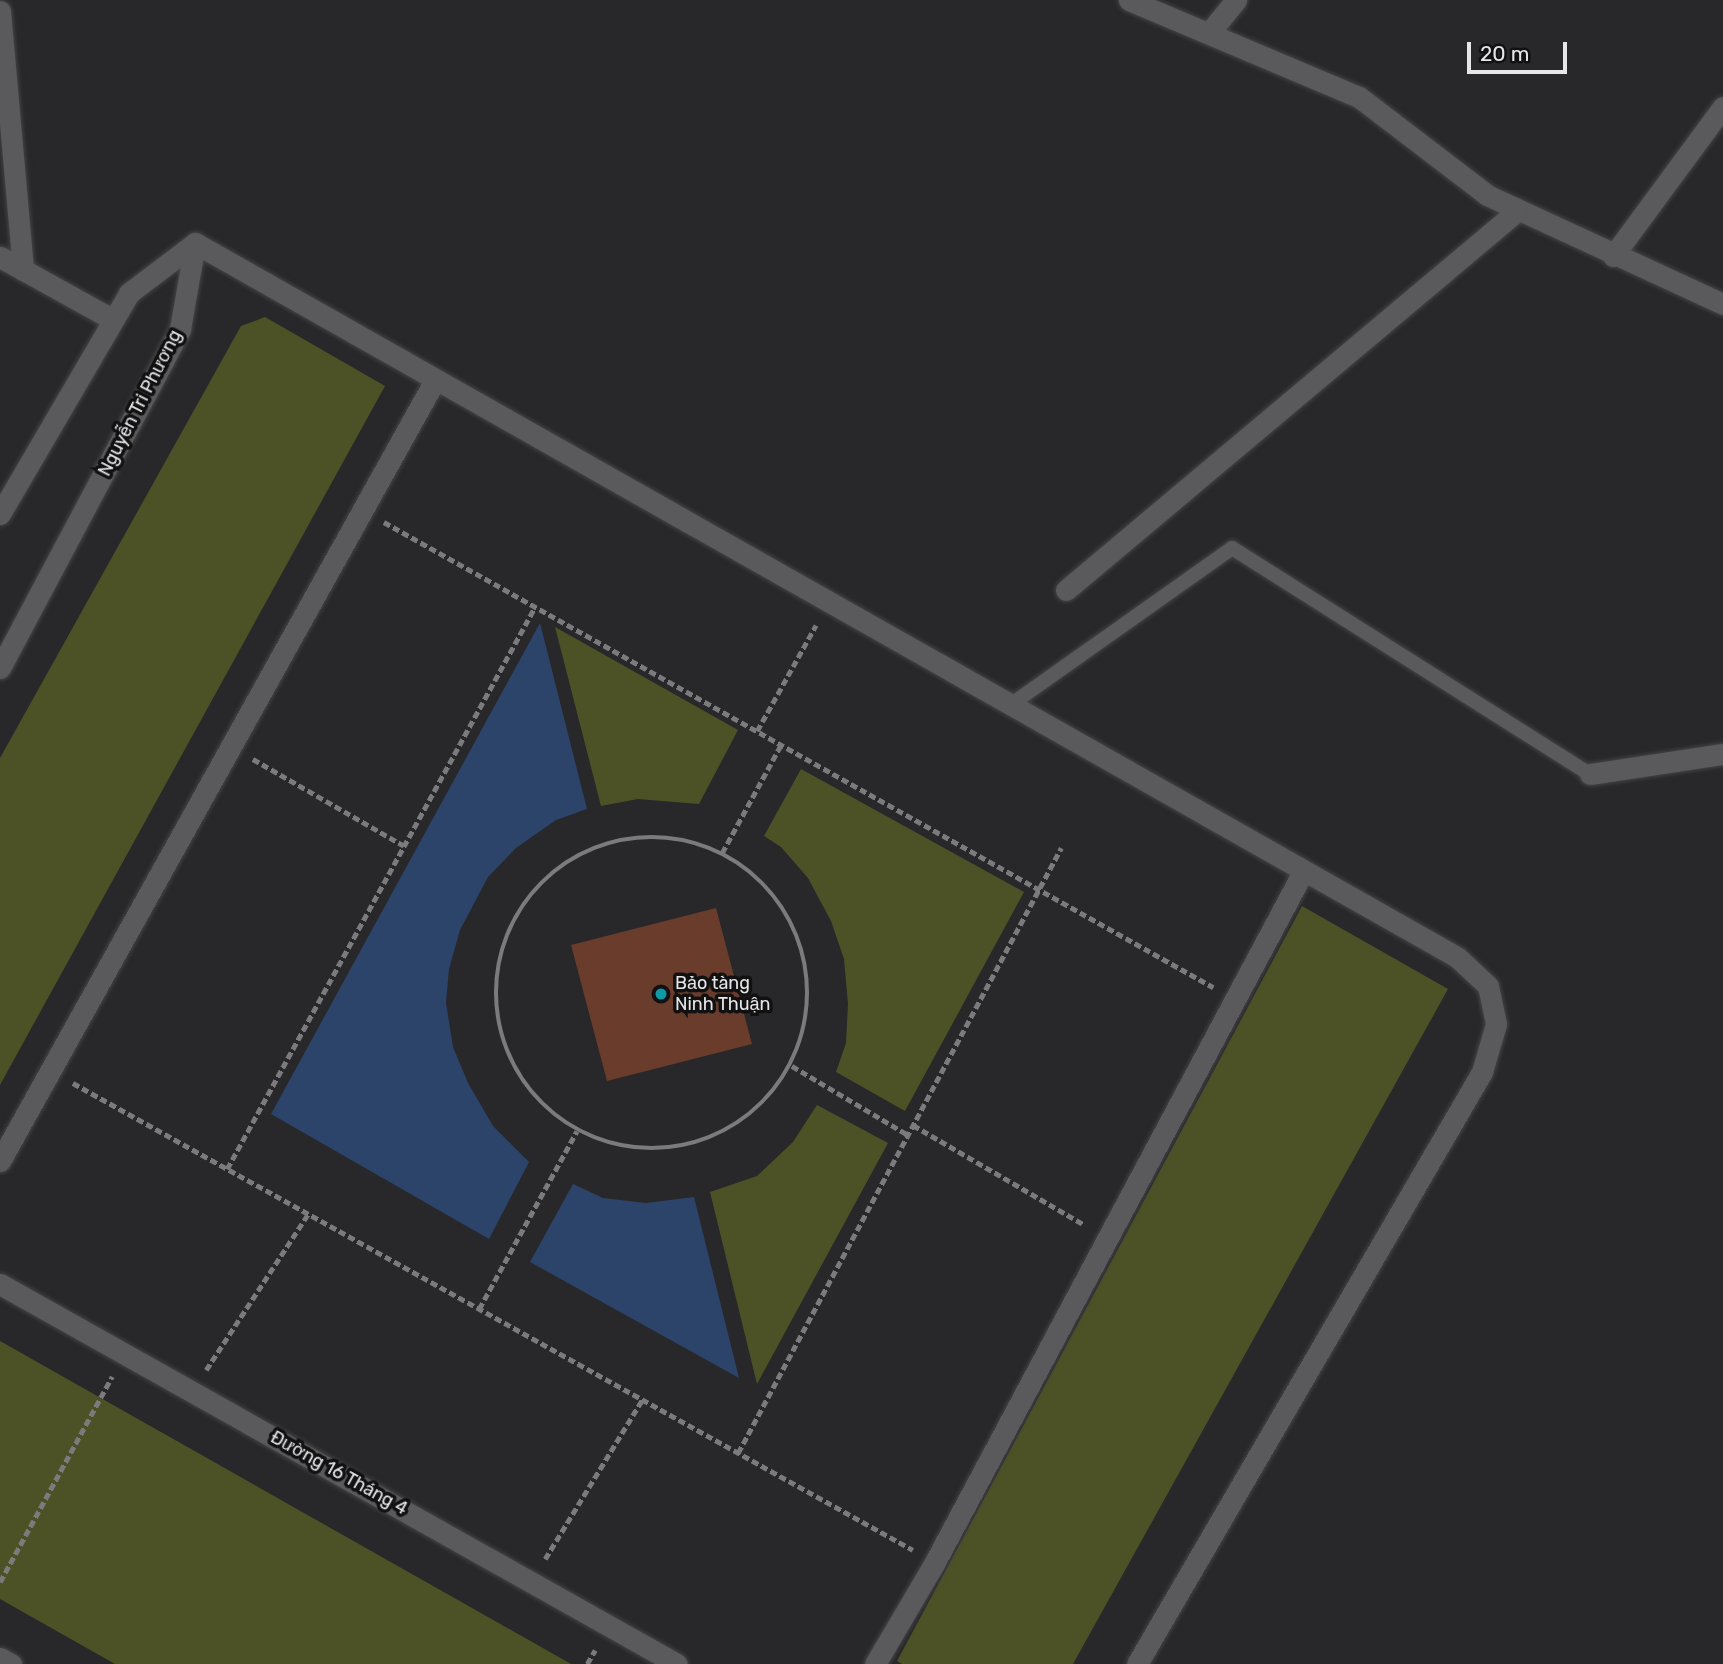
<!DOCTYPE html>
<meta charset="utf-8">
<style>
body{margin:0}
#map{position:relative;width:1723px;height:1664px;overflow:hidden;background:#28272a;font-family:Rubik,sans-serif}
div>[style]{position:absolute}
.green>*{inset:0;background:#4d5226}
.water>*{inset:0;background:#2c4469}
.building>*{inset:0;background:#6a3c2b}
.path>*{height:4.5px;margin-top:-2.25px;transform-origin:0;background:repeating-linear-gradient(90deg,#7b7b7d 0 7px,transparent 0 10.5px)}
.path>.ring{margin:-2.25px;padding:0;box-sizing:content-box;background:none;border:4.5px solid #7b7b7d;border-radius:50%}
.roads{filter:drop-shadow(0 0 2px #444346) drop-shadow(0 0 2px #444346)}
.service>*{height:14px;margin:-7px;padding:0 7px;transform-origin:7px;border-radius:7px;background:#5a595c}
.pedestrian>*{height:21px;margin:-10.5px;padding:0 10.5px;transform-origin:10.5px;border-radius:10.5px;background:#5a595c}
.minor>*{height:21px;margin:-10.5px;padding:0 10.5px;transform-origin:10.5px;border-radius:10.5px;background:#5a595c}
.tertiary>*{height:21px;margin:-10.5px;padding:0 10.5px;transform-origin:10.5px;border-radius:10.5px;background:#5a595c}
.secondary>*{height:21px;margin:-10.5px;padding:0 10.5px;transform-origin:10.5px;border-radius:10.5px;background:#5a595c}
.dots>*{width:19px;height:19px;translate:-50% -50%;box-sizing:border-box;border:4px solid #111112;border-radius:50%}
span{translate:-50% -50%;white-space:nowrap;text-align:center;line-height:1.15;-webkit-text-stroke:7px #111112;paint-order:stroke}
.street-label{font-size:18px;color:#e6e6e8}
.poi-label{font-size:18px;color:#e6e6e8}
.left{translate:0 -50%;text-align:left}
.scale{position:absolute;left:1467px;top:42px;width:100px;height:32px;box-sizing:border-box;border:4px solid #e6e6e8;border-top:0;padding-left:9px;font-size:21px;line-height:24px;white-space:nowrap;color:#e6e6e8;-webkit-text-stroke:5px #111112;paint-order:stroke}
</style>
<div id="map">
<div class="green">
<div style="clip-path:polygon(265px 317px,385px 386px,0 1085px,0 758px,241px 326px)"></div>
<div style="clip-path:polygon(555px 627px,738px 730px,699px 804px,638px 799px,601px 806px)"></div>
<div style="clip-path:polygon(801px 769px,1024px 892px,905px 1111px,836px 1072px,846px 1043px,848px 1004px,844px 959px,831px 921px,808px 878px,781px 847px,764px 836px)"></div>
<div style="clip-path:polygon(1302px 906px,1448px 989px,1073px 1664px,902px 1664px,897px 1661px)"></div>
<div style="clip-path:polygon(817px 1105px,888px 1143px,757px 1384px,710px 1192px,757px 1176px,793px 1142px)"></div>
<div style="clip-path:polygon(0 1341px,571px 1664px,115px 1664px,0 1599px)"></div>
</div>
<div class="water">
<div style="clip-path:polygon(540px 623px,587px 809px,556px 820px,516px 848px,488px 877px,460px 930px,449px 969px,446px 1003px,453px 1047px,468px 1083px,493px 1126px,529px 1162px,489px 1239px,271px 1114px)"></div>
<div style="clip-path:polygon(573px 1184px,603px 1198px,646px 1203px,694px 1197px,739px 1378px,530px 1262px)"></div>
</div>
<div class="building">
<div style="clip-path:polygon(716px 908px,752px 1044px,607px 1081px,571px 945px)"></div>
</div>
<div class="path">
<div style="left:384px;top:522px;width:951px;rotate:29.29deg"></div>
<div style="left:757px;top:731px;width:121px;rotate:-60.9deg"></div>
<div style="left:253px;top:759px;width:174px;rotate:29.9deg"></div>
<div class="ring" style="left:496px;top:837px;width:307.5px;height:307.5px"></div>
<div style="left:722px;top:853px;width:123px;rotate:-61.4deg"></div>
<div style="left:792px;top:1066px;width:135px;rotate:30.7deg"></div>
<div style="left:73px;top:1083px;width:961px;rotate:29.07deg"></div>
<div style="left:913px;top:1125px;width:199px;rotate:30.2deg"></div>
<div style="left:227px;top:1169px;width:641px;rotate:-61.28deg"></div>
<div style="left:479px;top:1309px;width:203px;rotate:-61.2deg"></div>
<div style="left:206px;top:1370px;width:186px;rotate:-56.8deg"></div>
<div style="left:738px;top:1453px;width:686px;rotate:-61.9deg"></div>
<div style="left:545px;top:1559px;width:186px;rotate:-58.6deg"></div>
<div style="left:0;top:1582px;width:234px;rotate:-61.4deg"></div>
<div style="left:587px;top:1664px;width:16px;rotate:-60deg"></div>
</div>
<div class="roads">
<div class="service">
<div style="left:1009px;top:706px;width:273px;rotate:-35.3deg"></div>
<div style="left:1232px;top:548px;width:423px;rotate:32.3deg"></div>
</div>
<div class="pedestrian">
<div style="left:0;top:1161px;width:892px;rotate:-60.88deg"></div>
<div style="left:875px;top:1664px;width:118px;rotate:-59.5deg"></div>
<div style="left:935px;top:1562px;width:782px;rotate:-61.93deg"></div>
</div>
<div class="minor">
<div style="left:1129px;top:0;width:250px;rotate:22.9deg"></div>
<div style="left:1359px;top:97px;width:161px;rotate:37.4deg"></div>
<div style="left:1487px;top:195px;width:260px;rotate:24.8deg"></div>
<div style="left:0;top:11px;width:260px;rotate:84.9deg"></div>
<div style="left:1209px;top:33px;width:43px;rotate:-50.7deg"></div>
<div style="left:1613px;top:256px;width:185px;rotate:-53.6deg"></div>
<div style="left:0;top:257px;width:128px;rotate:29deg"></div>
<div style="left:1066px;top:590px;width:589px;rotate:-40.04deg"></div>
<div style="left:1590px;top:774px;width:134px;rotate:-8.6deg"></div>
</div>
<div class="tertiary">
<div style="left:195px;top:243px;width:1450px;rotate:29.5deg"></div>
<div style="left:1457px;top:957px;width:42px;rotate:43.1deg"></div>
<div style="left:1488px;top:986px;width:39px;rotate:78deg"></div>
<div style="left:1496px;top:1024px;width:50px;rotate:106.3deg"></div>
<div style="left:1482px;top:1072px;width:685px;rotate:120.23deg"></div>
<div style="left:0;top:514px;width:256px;rotate:-59.7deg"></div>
<div style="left:129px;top:293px;width:83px;rotate:-37.1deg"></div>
<div style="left:0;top:668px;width:384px;rotate:-62deg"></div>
<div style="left:180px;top:329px;width:87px;rotate:-80.1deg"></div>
</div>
<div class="secondary">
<div style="left:0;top:1284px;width:776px;rotate:29.31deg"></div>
<div style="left:0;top:1658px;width:13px;rotate:29deg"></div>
</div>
</div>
<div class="dots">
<div style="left:661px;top:994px;background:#0f9aa8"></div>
</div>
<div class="street-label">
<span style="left:140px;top:403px;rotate:-63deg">Nguyễn Tri Phương</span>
<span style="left:339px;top:1473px;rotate:29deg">Đường 16 Tháng 4</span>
</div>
<div class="poi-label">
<span class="left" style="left:675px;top:994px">Bảo tàng<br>Ninh Thuận</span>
</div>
<div class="scale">20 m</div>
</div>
